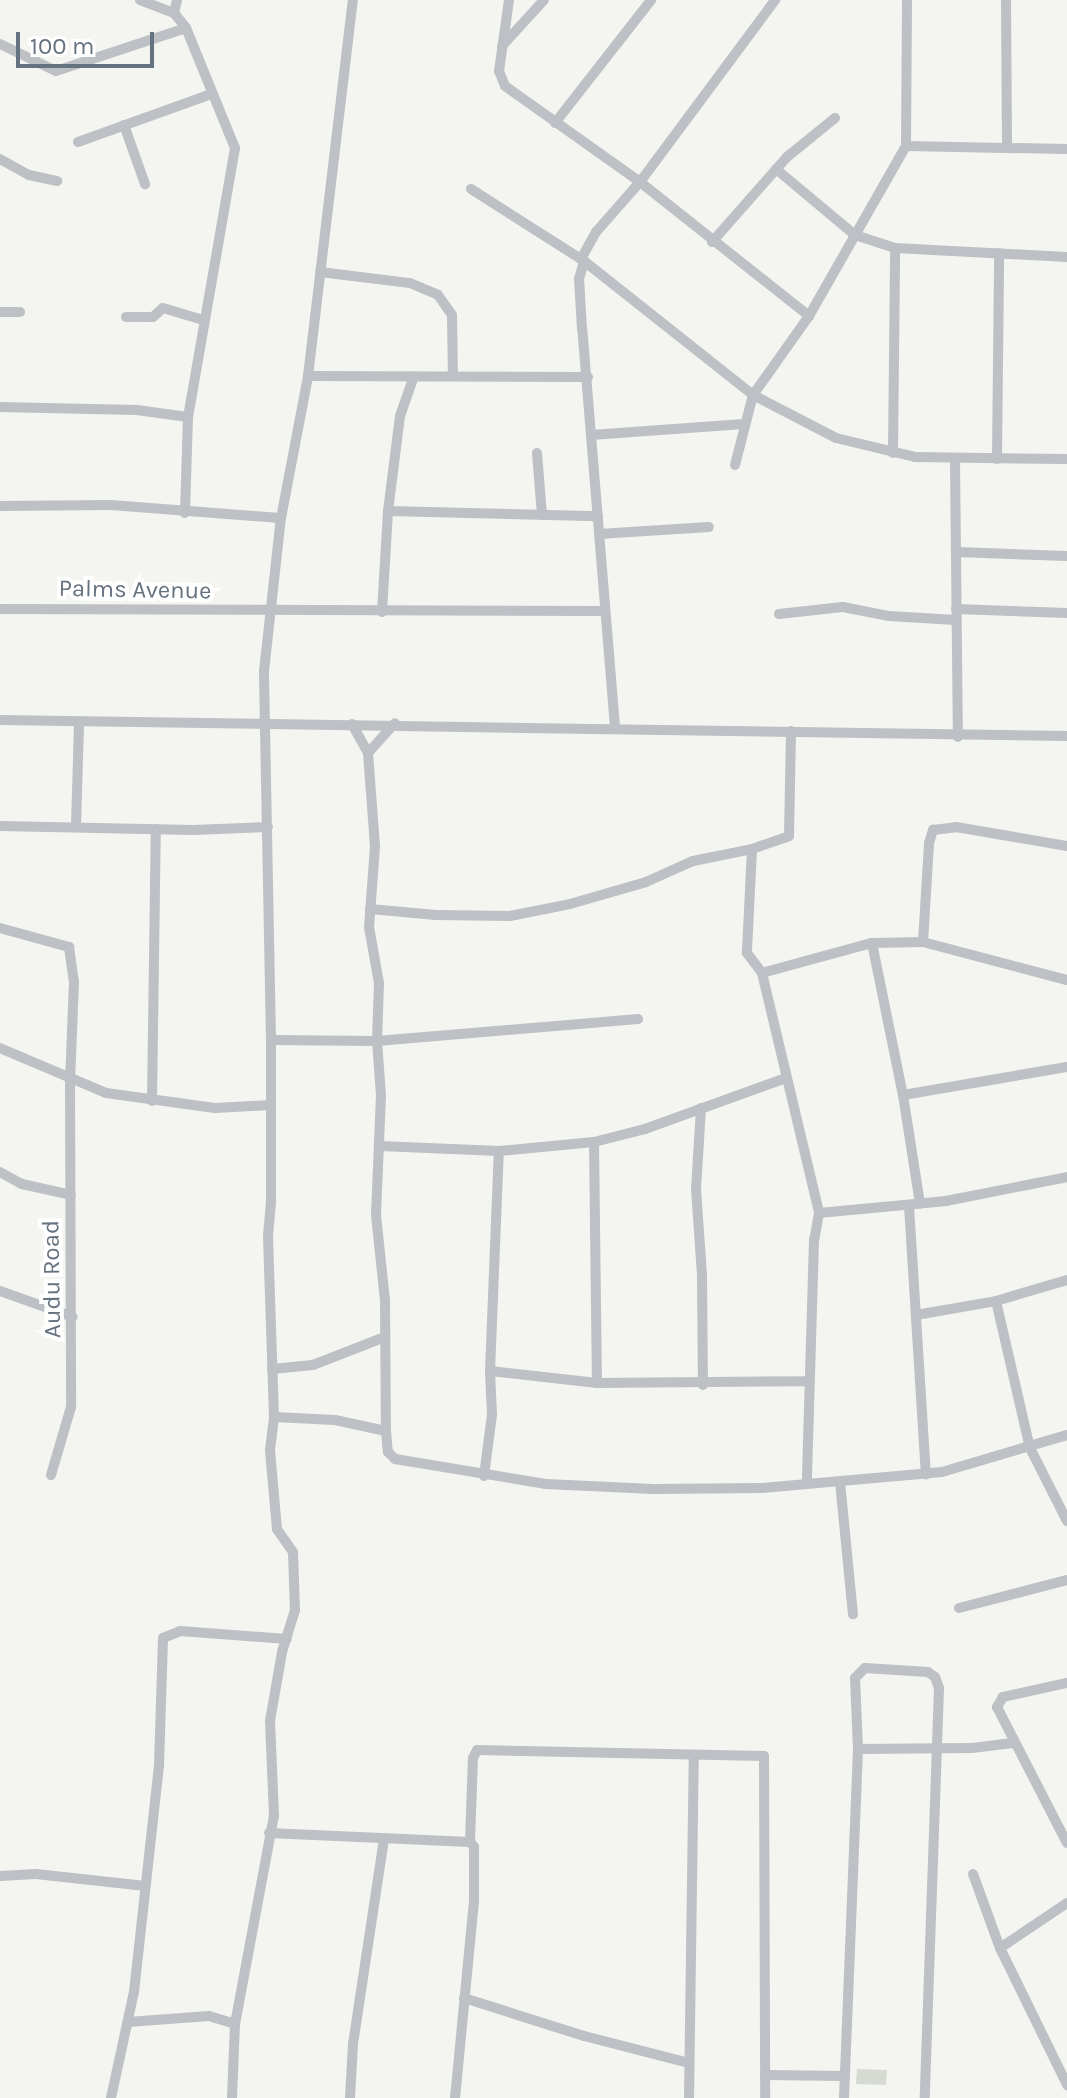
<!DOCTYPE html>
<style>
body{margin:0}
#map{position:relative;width:1067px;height:2098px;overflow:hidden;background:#f4f4f0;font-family:Karla,sans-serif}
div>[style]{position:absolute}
.green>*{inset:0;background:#d5dad2}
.street>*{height:10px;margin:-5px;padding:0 5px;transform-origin:5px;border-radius:5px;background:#bdc0c4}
span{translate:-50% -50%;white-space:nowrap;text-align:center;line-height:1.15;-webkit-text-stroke:8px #fff;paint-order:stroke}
.street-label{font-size:24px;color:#65727f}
.scale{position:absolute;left:16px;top:32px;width:138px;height:36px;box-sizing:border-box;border:4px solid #65727f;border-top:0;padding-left:10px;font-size:24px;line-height:28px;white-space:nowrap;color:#65727f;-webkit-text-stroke:6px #fff;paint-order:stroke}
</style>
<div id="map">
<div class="green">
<div style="clip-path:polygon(857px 2069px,887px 2070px,886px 2085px,856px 2084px)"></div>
</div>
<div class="street">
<div style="left:140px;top:0;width:36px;rotate:21deg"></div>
<div style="left:174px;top:13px;width:19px;rotate:51deg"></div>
<div style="left:186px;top:28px;width:130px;rotate:67.8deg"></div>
<div style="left:235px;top:148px;width:273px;rotate:99.9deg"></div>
<div style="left:188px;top:417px;width:96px;rotate:91.8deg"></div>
<div style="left:509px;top:0;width:72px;rotate:98deg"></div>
<div style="left:499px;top:71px;width:16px;rotate:68deg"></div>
<div style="left:505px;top:86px;width:166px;rotate:35.4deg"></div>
<div style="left:640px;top:182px;width:216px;rotate:38.4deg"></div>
<div style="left:1006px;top:0;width:148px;rotate:89.6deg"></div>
<div style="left:174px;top:13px;width:13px;rotate:-77deg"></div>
<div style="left:0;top:44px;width:62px;rotate:25.7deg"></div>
<div style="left:56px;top:71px;width:137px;rotate:-18.3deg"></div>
<div style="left:502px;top:46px;width:62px;rotate:-47.6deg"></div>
<div style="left:555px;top:123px;width:156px;rotate:-52deg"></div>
<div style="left:124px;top:125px;width:63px;rotate:70.4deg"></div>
<div style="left:78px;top:142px;width:141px;rotate:-19.8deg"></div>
<div style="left:906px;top:146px;width:161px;rotate:1.1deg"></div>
<div style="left:0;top:159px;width:33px;rotate:29deg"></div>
<div style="left:29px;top:175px;width:29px;rotate:12deg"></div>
<div style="left:776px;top:169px;width:103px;rotate:39.9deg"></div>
<div style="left:855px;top:235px;width:42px;rotate:18deg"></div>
<div style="left:895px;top:248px;width:172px;rotate:3deg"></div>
<div style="left:471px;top:189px;width:134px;rotate:32.5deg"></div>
<div style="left:584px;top:261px;width:216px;rotate:38.4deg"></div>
<div style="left:753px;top:395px;width:93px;rotate:27.4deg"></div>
<div style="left:836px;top:438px;width:81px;rotate:13.5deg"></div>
<div style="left:915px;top:457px;width:152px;rotate:0.8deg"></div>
<div style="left:712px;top:242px;width:113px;rotate:-48.6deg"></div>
<div style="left:787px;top:157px;width:62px;rotate:-39.1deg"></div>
<div style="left:320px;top:272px;width:91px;rotate:7deg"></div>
<div style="left:410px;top:283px;width:30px;rotate:23deg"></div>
<div style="left:438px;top:295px;width:24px;rotate:55deg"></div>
<div style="left:452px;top:315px;width:61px;rotate:89.1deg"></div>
<div style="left:0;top:312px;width:20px"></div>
<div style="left:126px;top:317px;width:27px"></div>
<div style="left:153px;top:317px;width:13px;rotate:-42deg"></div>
<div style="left:163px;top:308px;width:42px;rotate:16.7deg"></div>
<div style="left:308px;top:376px;width:280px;rotate:0.2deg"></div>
<div style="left:0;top:407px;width:137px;rotate:1.3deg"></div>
<div style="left:137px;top:410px;width:51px;rotate:7.8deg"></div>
<div style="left:591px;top:435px;width:153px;rotate:-4.1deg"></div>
<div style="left:537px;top:453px;width:62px;rotate:85.4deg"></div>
<div style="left:893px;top:453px;width:205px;rotate:-89.4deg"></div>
<div style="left:997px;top:459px;width:206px;rotate:-89.4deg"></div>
<div style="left:955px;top:460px;width:277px;rotate:89.4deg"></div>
<div style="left:735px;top:465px;width:72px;rotate:-75.6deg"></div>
<div style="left:753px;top:395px;width:97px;rotate:-54.7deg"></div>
<div style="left:809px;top:316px;width:196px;rotate:-60.3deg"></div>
<div style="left:906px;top:146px;width:146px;rotate:-89.6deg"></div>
<div style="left:0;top:506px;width:111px;rotate:-0.5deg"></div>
<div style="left:111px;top:505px;width:170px;rotate:4.4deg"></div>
<div style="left:388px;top:511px;width:210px;rotate:1.4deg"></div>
<div style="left:599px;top:534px;width:110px;rotate:-3.6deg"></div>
<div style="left:957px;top:552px;width:110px;rotate:2.1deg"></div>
<div style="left:0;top:609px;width:605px;rotate:0.19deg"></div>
<div style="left:956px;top:609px;width:111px;rotate:2.1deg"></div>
<div style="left:382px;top:612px;width:101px;rotate:-86.6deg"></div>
<div style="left:388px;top:511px;width:96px;rotate:-82.8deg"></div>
<div style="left:400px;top:416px;width:42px;rotate:-70.7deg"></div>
<div style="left:779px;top:614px;width:64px;rotate:-6.2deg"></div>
<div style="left:843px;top:607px;width:47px;rotate:11.1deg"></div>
<div style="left:889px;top:616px;width:67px;rotate:3.4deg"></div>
<div style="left:0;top:720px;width:1067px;rotate:0.86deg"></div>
<div style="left:352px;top:724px;width:33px;rotate:61deg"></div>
<div style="left:368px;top:753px;width:93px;rotate:85.7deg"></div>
<div style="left:375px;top:846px;width:81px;rotate:94.2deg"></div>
<div style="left:369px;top:927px;width:57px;rotate:79.9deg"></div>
<div style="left:379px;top:983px;width:58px;rotate:92deg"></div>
<div style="left:377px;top:1041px;width:262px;rotate:-4.8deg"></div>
<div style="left:615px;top:727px;width:399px;rotate:-94.7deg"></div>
<div style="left:582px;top:329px;width:50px;rotate:-93.4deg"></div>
<div style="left:579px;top:279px;width:19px;rotate:-74deg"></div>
<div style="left:584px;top:261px;width:4px;rotate:-146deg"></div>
<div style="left:581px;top:259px;width:31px;rotate:-61deg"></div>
<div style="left:596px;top:232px;width:67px;rotate:-48.7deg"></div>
<div style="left:640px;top:182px;width:227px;rotate:-53.4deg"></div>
<div style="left:368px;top:753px;width:40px;rotate:-48deg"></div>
<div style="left:0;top:826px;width:193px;rotate:1.2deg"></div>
<div style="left:193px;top:830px;width:75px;rotate:-2.3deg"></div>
<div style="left:76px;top:826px;width:104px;rotate:-88.3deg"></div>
<div style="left:752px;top:849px;width:104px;rotate:92.8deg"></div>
<div style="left:747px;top:953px;width:25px;rotate:53deg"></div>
<div style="left:762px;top:973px;width:247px;rotate:76.6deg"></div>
<div style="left:819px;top:1213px;width:27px;rotate:100deg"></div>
<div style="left:814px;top:1240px;width:242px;rotate:91.7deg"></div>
<div style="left:370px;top:909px;width:66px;rotate:5.2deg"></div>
<div style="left:436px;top:915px;width:74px;rotate:0.8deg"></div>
<div style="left:510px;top:916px;width:61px;rotate:-11.3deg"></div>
<div style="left:570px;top:904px;width:79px;rotate:-16.1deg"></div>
<div style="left:646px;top:882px;width:51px;rotate:-24.1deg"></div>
<div style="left:693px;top:861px;width:60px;rotate:-11.5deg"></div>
<div style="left:752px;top:849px;width:39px;rotate:-19deg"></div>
<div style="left:789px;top:836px;width:105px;rotate:-88.9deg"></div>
<div style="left:0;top:928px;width:72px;rotate:15.4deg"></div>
<div style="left:69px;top:947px;width:35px;rotate:82deg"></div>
<div style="left:74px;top:982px;width:98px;rotate:92.3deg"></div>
<div style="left:70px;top:1080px;width:327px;rotate:89.8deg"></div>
<div style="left:71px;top:1407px;width:71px;rotate:106.4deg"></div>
<div style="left:923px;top:942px;width:99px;rotate:-86.5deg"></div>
<div style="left:929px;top:843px;width:14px;rotate:-73deg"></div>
<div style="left:933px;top:830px;width:23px;rotate:-7deg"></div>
<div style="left:956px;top:827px;width:113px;rotate:9.7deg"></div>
<div style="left:872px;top:943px;width:155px;rotate:78.5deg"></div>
<div style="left:903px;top:1095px;width:110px;rotate:81.1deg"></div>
<div style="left:762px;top:973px;width:114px;rotate:-15.3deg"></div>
<div style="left:872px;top:943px;width:51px;rotate:-1.1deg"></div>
<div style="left:923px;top:942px;width:149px;rotate:14.8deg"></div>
<div style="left:271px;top:1040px;width:106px;rotate:0.5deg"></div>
<div style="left:377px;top:1041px;width:54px;rotate:85.8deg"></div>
<div style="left:381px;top:1095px;width:120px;rotate:92.4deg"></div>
<div style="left:376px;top:1215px;width:85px;rotate:84deg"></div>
<div style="left:385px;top:1300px;width:131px;rotate:89.6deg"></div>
<div style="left:386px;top:1431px;width:21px;rotate:85deg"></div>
<div style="left:388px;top:1452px;width:10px;rotate:45deg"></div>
<div style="left:395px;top:1459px;width:153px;rotate:9.4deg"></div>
<div style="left:546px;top:1484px;width:107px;rotate:2.7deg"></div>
<div style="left:653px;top:1489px;width:109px;rotate:-0.5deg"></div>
<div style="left:762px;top:1488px;width:181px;rotate:-5.1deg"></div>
<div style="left:942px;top:1472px;width:130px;rotate:-16.5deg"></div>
<div style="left:0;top:1048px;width:115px;rotate:23deg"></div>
<div style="left:106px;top:1093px;width:110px;rotate:7.8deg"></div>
<div style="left:215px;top:1108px;width:55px;rotate:-3.1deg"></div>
<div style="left:903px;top:1095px;width:166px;rotate:-9.7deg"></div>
<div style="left:152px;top:1101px;width:272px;rotate:-89.2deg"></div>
<div style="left:701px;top:1108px;width:81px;rotate:93.5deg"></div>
<div style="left:696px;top:1189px;width:86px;rotate:86deg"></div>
<div style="left:702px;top:1275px;width:110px;rotate:89.5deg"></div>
<div style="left:594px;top:1142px;width:241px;rotate:89.3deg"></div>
<div style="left:380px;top:1146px;width:119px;rotate:2.4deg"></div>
<div style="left:499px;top:1151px;width:95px;rotate:-5.4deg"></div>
<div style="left:594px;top:1142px;width:53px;rotate:-14.3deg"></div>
<div style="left:645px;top:1129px;width:150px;rotate:-19.9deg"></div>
<div style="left:0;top:1172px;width:25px;rotate:29deg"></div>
<div style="left:22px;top:1184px;width:50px;rotate:12.7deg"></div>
<div style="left:909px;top:1206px;width:269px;rotate:86.4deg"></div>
<div style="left:819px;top:1213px;width:128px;rotate:-5.4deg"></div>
<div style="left:946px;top:1201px;width:123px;rotate:-11.2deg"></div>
<div style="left:0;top:1291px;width:77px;rotate:19.6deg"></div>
<div style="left:996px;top:1301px;width:151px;rotate:77deg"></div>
<div style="left:1030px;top:1448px;width:82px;rotate:63.1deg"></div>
<div style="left:916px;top:1315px;width:81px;rotate:-9.9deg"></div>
<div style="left:996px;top:1301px;width:74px;rotate:-16.5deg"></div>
<div style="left:272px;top:1369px;width:41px;rotate:-5.6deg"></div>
<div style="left:313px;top:1365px;width:77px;rotate:-21.3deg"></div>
<div style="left:490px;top:1371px;width:108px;rotate:6.4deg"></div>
<div style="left:597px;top:1383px;width:212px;rotate:-0.5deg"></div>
<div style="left:274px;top:1417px;width:61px;rotate:2.8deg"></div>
<div style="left:335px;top:1420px;width:52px;rotate:12.2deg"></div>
<div style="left:484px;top:1476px;width:63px;rotate:-82.6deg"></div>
<div style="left:492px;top:1414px;width:43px;rotate:-92.7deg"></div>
<div style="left:490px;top:1371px;width:220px;rotate:-87.7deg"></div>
<div style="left:840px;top:1482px;width:133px;rotate:84.4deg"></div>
<div style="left:959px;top:1608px;width:112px;rotate:-14.5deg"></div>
<div style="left:1067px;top:1683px;width:66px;rotate:167.7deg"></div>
<div style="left:1003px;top:1697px;width:12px;rotate:121deg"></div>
<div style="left:997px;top:1707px;width:153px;rotate:62.8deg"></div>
<div style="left:858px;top:1749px;width:114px;rotate:-0.5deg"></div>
<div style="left:972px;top:1748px;width:41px;rotate:-7deg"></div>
<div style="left:269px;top:1833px;width:201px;rotate:2.6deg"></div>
<div style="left:470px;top:1842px;width:6px;rotate:51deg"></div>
<div style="left:474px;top:1847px;width:54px;rotate:90deg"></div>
<div style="left:474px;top:1901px;width:198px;rotate:95.5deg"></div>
<div style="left:470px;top:1842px;width:84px;rotate:-88deg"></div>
<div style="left:473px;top:1758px;width:9px;rotate:-63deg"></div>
<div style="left:477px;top:1750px;width:287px;rotate:1.2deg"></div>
<div style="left:764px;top:1756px;width:342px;rotate:89.8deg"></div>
<div style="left:973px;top:1874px;width:79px;rotate:70deg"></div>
<div style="left:1000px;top:1948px;width:153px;rotate:63.9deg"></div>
<div style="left:0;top:1876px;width:36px;rotate:-3deg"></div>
<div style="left:36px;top:1874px;width:110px;rotate:6.3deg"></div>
<div style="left:1000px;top:1948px;width:81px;rotate:-33.9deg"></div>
<div style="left:464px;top:1998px;width:126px;rotate:17.6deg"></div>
<div style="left:584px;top:2036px;width:108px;rotate:14.4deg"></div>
<div style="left:128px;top:2022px;width:81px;rotate:-4.2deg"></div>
<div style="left:209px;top:2016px;width:27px;rotate:17deg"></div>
<div style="left:765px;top:2075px;width:80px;rotate:0.7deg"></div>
<div style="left:111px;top:2098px;width:108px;rotate:-77.8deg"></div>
<div style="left:134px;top:1992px;width:227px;rotate:-83.7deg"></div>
<div style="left:159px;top:1766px;width:128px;rotate:-88.2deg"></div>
<div style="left:163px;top:1638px;width:18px;rotate:-22deg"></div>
<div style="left:180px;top:1631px;width:107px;rotate:4.3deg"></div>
<div style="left:232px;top:2098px;width:74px;rotate:-87.7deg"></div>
<div style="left:235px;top:2024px;width:212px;rotate:-79.4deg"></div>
<div style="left:274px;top:1816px;width:95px;rotate:-92.4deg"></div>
<div style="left:270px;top:1721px;width:70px;rotate:-80.1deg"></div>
<div style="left:282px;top:1652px;width:44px;rotate:-72.8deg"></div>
<div style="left:295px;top:1610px;width:58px;rotate:-92deg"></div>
<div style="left:293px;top:1552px;width:28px;rotate:-125deg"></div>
<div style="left:277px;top:1529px;width:79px;rotate:-95.1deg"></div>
<div style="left:270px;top:1450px;width:33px;rotate:-83deg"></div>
<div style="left:274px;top:1417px;width:181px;rotate:-91.9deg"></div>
<div style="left:268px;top:1236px;width:35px;rotate:-85deg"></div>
<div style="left:271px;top:1201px;width:161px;rotate:-90deg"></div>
<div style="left:271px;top:1040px;width:369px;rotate:-91.1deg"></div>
<div style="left:264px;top:671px;width:154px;rotate:-83.7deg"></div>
<div style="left:281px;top:518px;width:145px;rotate:-79.2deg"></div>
<div style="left:308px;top:376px;width:379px;rotate:-83.2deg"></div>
<div style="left:350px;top:2098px;width:54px;rotate:-86.8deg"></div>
<div style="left:353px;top:2044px;width:207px;rotate:-81.4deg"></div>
<div style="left:689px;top:2098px;width:342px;rotate:-89.2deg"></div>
<div style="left:844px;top:2098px;width:349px;rotate:-87.7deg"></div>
<div style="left:858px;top:1749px;width:71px;rotate:-92.4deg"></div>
<div style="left:855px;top:1678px;width:14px;rotate:-45deg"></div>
<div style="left:865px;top:1668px;width:63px;rotate:3.6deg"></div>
<div style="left:928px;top:1672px;width:9px;rotate:36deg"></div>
<div style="left:935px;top:1677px;width:12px;rotate:70deg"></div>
<div style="left:939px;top:1688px;width:410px;rotate:92deg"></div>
</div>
<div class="street-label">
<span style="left:135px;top:590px;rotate:1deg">Palms Avenue</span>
<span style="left:52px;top:1279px;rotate:-91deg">Audu Road</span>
</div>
<div class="scale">100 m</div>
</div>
